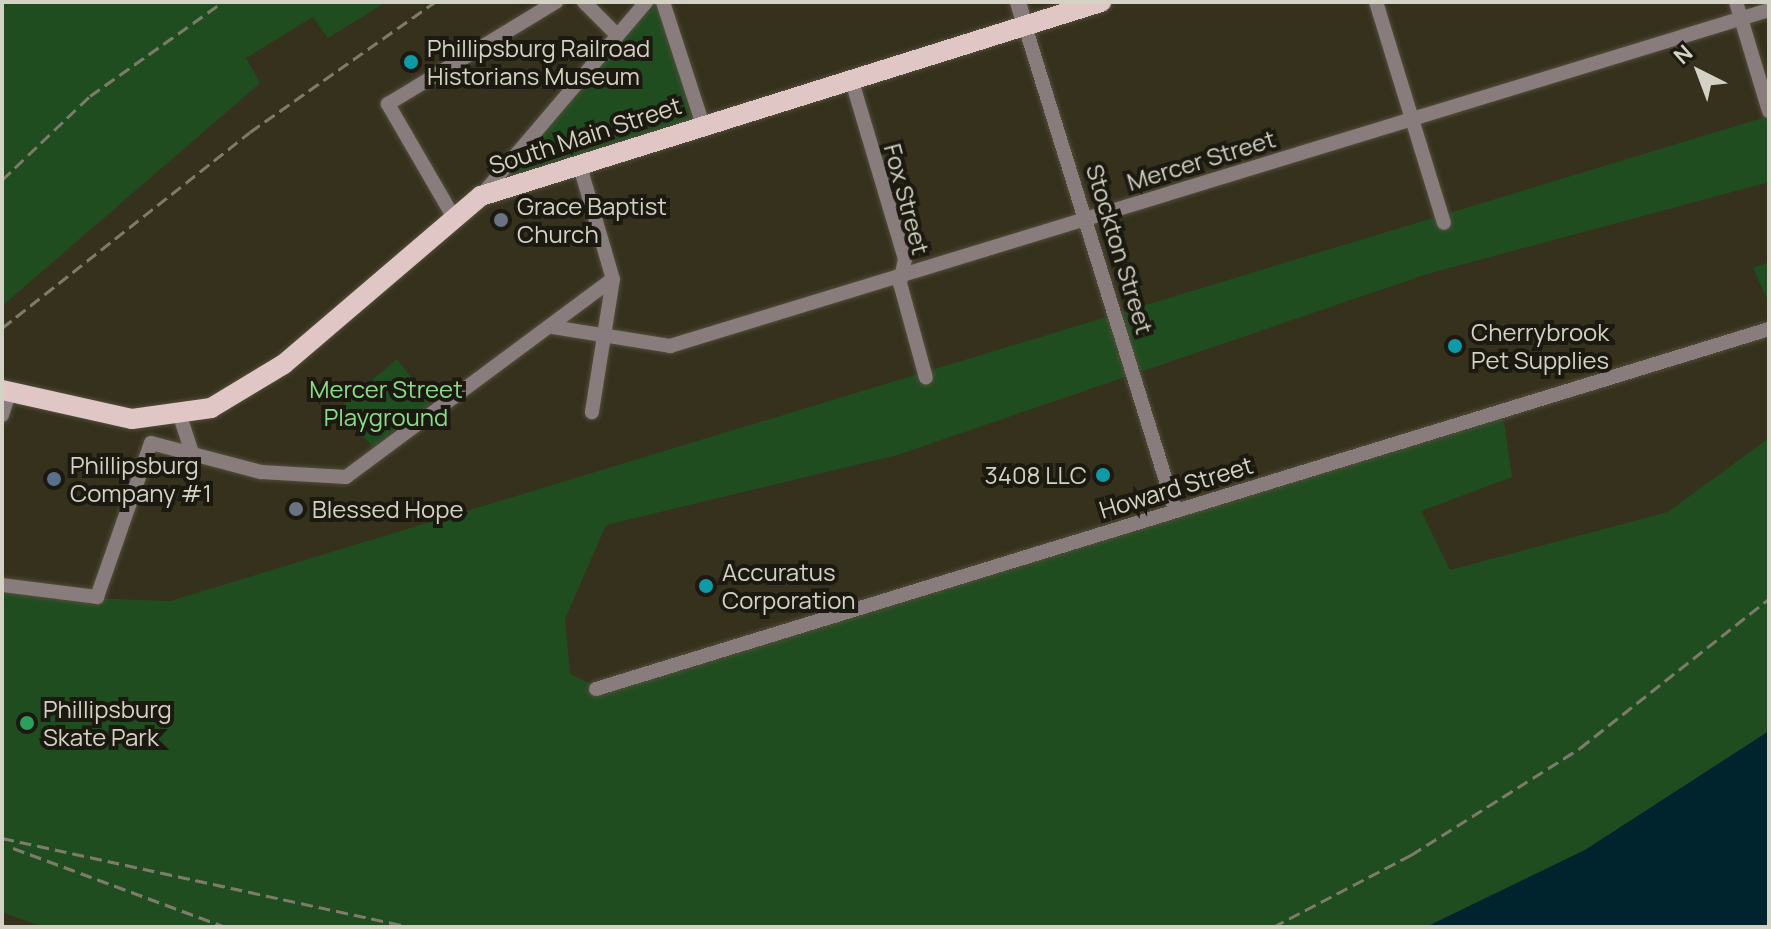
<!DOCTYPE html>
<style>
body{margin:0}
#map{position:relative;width:1771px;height:929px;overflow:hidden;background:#36311d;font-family:Manrope,sans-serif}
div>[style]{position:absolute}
.green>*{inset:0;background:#204d20}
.water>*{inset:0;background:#00242d}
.roads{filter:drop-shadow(0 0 2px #524e3b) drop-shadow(0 0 2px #524e3b)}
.minor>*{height:14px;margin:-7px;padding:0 7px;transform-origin:7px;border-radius:7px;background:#887c7c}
.tertiary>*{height:16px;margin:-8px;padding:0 8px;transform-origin:8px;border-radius:8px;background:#887c7c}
.primary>*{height:20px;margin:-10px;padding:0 10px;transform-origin:10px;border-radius:10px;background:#e0c7c6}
.rail>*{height:3px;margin-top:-1.5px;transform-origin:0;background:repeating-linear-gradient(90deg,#7f7b6b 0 12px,transparent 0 18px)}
.dots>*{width:22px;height:22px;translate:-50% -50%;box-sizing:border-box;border:4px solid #1b1910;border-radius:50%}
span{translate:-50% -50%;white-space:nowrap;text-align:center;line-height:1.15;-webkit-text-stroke:8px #1b1910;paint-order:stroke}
.poi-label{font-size:24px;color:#d4d1c5}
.left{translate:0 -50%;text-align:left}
.right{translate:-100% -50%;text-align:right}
.street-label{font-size:24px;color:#d4d1c5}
.park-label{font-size:24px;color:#8add88}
.frame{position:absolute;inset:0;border:4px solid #d4d1c5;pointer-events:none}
.north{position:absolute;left:1659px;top:32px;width:80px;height:80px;-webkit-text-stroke:6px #1b1910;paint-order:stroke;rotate:318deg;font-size:22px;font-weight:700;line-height:32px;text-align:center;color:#d4d1c5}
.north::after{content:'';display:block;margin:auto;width:28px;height:36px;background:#d4d1c5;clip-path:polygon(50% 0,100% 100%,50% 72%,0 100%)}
</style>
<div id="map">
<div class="green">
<div style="clip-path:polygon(2px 2px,81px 3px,386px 2px,328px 38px,313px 17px,246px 58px,260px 83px,2px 306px)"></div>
<div style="clip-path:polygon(646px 2px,660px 2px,703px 125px,481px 196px)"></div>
<div style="clip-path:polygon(1769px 116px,1769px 182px,1427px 274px,897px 455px,606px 525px,565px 619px,570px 674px,606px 691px,1502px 410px,1512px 477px,1421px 511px,1450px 570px,1668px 512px,1769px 438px,1769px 731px,1585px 850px,1426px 927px,43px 927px,2px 912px,2px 582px,52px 597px,170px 601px)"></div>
<div style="clip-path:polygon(1769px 262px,1769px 303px,1753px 268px)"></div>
<div style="clip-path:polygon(397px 359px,431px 404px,373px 447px,337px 410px)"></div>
</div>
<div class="water">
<div style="clip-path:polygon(1769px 731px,1769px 927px,1426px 927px,1585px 850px)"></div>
</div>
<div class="roads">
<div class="minor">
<div style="left:584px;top:2px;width:47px;rotate:45deg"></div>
<div style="left:663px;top:2px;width:129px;rotate:72deg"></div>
<div style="left:1376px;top:2px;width:231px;rotate:72.9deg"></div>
<div style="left:1736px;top:2px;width:114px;rotate:73.2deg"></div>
<div style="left:1025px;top:26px;width:507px;rotate:72.78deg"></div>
<div style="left:851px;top:78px;width:189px;rotate:73.4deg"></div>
<div style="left:905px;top:259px;width:25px;rotate:102deg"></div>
<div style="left:900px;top:283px;width:98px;rotate:74.7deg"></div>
<div style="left:579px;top:163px;width:121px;rotate:73.7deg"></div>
<div style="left:613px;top:279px;width:135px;rotate:99deg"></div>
<div style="left:481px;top:196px;width:255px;rotate:-49.6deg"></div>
<div style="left:454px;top:218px;width:132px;rotate:-120.1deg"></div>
<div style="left:388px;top:104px;width:197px;rotate:-31.3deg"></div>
<div style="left:552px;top:327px;width:120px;rotate:9.1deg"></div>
<div style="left:670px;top:346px;width:1149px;rotate:-17deg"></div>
<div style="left:2px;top:415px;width:25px;rotate:-72deg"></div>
<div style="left:180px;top:416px;width:35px;rotate:72deg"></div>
<div style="left:2px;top:585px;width:96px;rotate:7.2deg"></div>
<div style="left:97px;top:597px;width:163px;rotate:-70.7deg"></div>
<div style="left:151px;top:443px;width:114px;rotate:14.8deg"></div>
<div style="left:261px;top:472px;width:85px;rotate:3.4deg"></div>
<div style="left:346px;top:477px;width:332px;rotate:-36.6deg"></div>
<div style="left:596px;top:689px;width:1227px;rotate:-17.06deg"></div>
</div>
<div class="tertiary">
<div style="left:1018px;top:2px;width:25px;rotate:74deg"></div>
</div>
<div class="primary">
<div style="left:2px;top:390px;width:133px;rotate:12.6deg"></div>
<div style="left:132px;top:419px;width:80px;rotate:-7.9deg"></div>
<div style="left:211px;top:408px;width:85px;rotate:-31.1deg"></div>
<div style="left:284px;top:364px;width:259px;rotate:-40.5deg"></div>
<div style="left:481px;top:196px;width:650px;rotate:-17.38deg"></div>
</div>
</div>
<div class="rail">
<div style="left:2px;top:180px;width:122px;rotate:-43.7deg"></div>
<div style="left:90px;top:96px;width:163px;rotate:-35.3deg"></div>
<div style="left:2px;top:328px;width:316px;rotate:-38.3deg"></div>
<div style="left:250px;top:132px;width:226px;rotate:-35.1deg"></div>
<div style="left:2px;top:838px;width:419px;rotate:12.3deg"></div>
<div style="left:13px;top:848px;width:226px;rotate:20.4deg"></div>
<div style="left:1273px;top:927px;width:156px;rotate:-27.6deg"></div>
<div style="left:1411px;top:855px;width:200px;rotate:-32.3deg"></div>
<div style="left:1580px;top:748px;width:241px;rotate:-38.3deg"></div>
</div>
<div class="dots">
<div style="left:411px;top:62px;background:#0f9aa8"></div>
<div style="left:501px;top:220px;background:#6b7280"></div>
<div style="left:1455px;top:346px;background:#0f9aa8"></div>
<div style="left:1103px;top:475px;background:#0f9aa8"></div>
<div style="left:54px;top:479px;background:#5c6f8a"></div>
<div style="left:296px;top:509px;background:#6b7280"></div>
<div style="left:706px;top:586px;background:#0f9aa8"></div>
<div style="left:27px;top:723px;background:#2e9e5b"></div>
</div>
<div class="poi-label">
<span class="left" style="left:427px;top:62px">Phillipsburg Railroad<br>Historians Museum</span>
<span class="left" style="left:517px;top:220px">Grace Baptist<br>Church</span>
<span class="left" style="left:1471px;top:346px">Cherrybrook<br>Pet Supplies</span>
<span class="left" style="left:70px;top:479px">Phillipsburg<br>Company #1</span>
<span class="right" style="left:1087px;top:475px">3408 LLC</span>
<span class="left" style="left:312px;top:509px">Blessed Hope</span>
<span class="left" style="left:722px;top:586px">Accuratus<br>Corporation</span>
<span class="left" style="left:43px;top:723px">Phillipsburg<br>Skate Park</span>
</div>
<div class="street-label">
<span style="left:585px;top:135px;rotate:-18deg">South Main Street</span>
<span style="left:1201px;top:160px;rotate:-17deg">Mercer Street</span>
<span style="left:907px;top:199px;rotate:75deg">Fox Street</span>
<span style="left:1120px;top:249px;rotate:73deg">Stockton Street</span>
<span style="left:1176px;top:487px;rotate:-17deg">Howard Street</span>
</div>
<div class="park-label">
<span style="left:386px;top:403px">Mercer Street<br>Playground</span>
</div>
<div class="frame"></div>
<div class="north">N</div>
</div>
